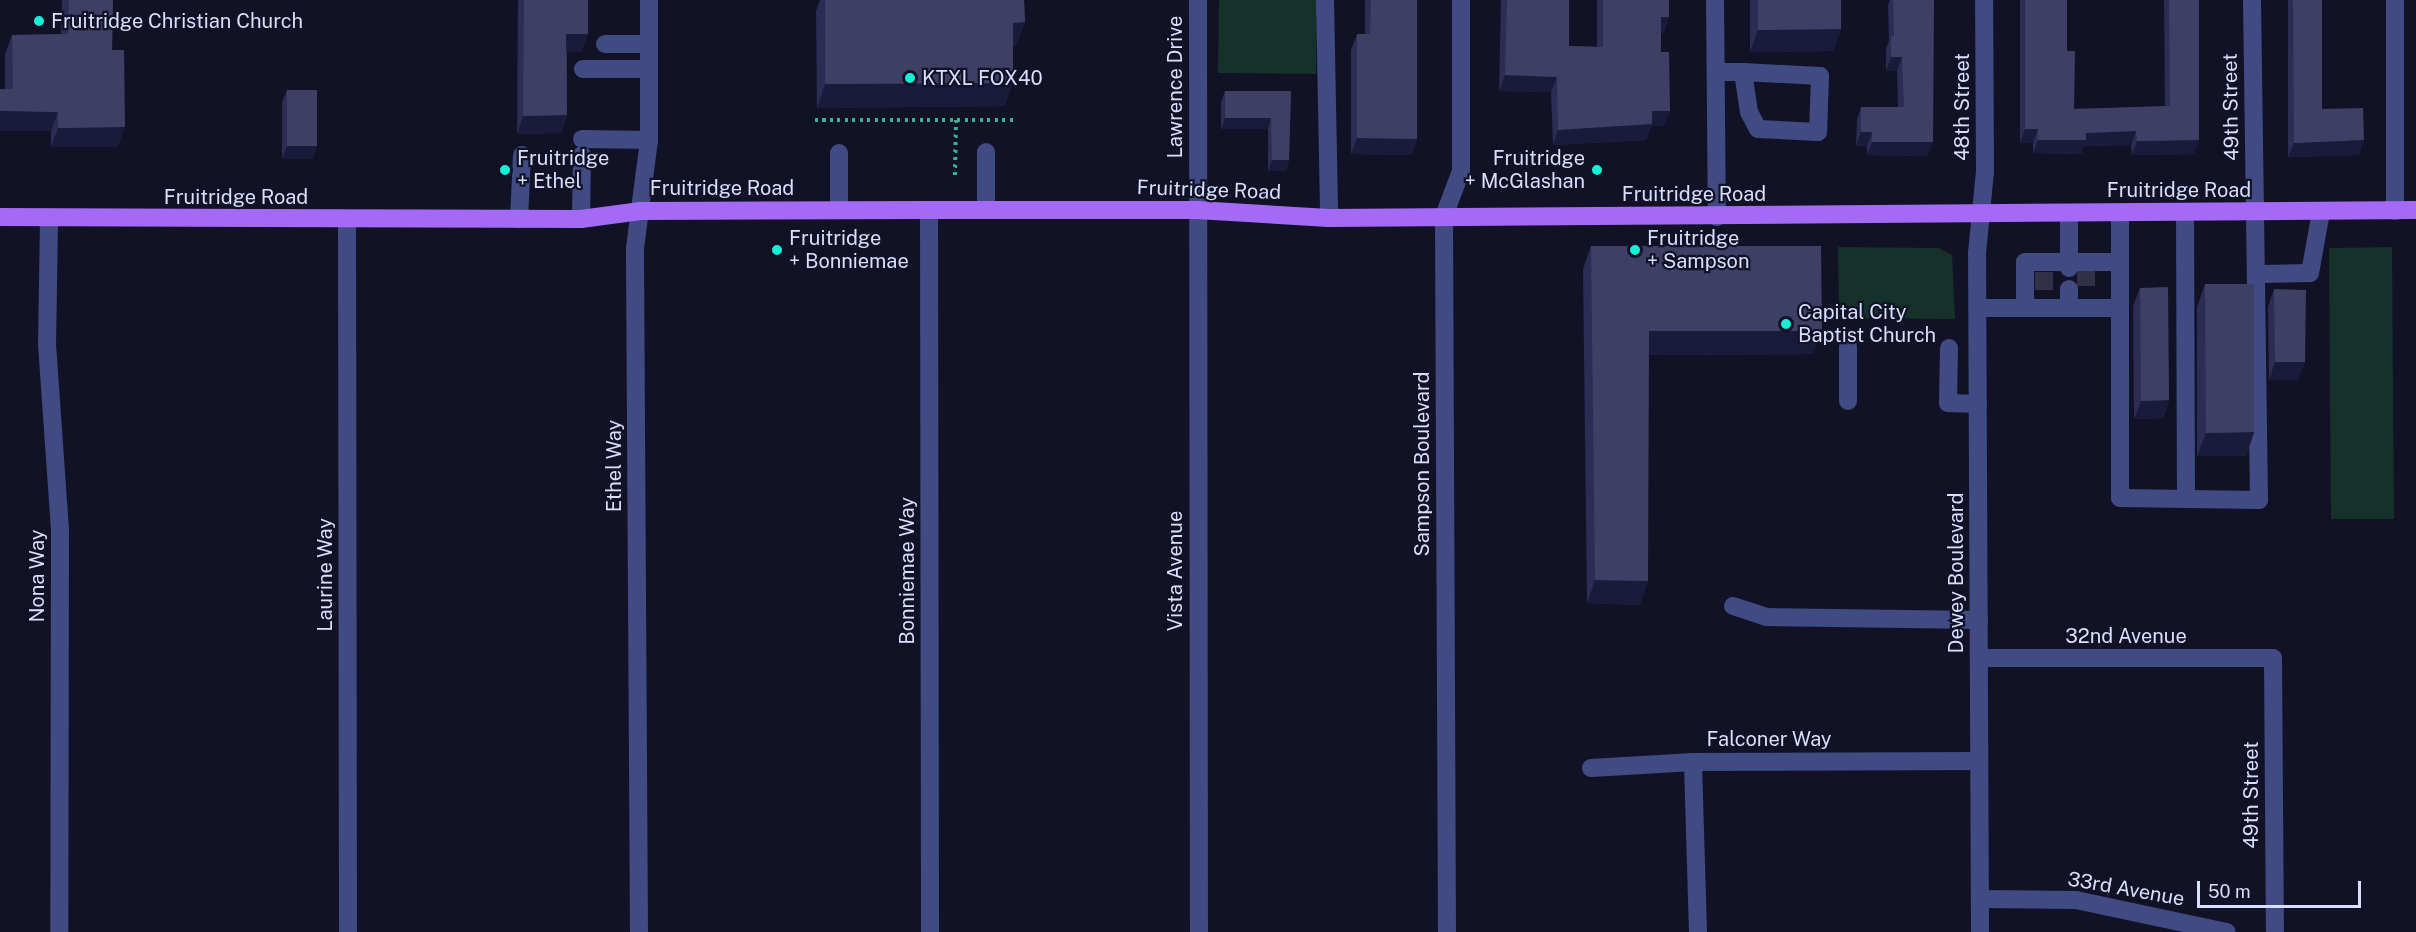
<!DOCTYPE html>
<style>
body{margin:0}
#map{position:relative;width:2416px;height:932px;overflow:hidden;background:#121227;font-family:"Public Sans",sans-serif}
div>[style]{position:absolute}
.green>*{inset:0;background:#15312a}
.minor-tunnel>*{height:18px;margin-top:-9px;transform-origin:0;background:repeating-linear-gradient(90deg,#303147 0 18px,transparent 0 27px)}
.path>*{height:4px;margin-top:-2px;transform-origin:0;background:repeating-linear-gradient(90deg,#39b292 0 3px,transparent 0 7.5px)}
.minor>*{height:18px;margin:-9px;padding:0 9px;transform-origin:9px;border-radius:9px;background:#404b83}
.major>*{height:18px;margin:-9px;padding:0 9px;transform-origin:9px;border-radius:9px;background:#a469f5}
.wall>*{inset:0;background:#2c2c54}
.shaded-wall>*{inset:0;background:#1a1a3a}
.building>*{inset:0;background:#3f3f66}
.dots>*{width:16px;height:16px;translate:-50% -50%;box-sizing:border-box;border:3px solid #121227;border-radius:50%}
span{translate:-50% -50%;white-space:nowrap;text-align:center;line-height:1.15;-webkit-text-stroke:4.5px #121227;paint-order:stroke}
.poi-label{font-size:20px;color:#dadefd}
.left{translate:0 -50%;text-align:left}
.right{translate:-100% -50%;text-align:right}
.street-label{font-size:20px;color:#dadefd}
.scale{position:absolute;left:2197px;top:881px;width:164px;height:27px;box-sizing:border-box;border:3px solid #dadefd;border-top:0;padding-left:8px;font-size:18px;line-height:21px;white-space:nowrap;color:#dadefd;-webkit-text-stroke:4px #121227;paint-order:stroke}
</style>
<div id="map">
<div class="green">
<div style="clip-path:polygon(1219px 0,1317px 0,1316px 74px,1218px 73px)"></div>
<div style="clip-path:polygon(1838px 247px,1939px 248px,1952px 255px,1955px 319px,1839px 318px)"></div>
<div style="clip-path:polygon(2392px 247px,2394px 519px,2331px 519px,2329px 248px)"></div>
</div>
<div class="minor-tunnel">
<div style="left:2086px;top:268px;width:21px;rotate:90deg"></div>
<div style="left:2044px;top:290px;width:22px;rotate:-90deg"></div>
</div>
<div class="path">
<div style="left:815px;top:120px;width:201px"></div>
<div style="left:955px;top:175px;width:55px;rotate:-89deg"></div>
</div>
<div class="minor">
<div style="left:1198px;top:0;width:932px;rotate:89.94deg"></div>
<div style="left:1325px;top:0;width:218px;rotate:88.9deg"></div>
<div style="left:1715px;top:0;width:217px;rotate:89.5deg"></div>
<div style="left:2395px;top:0;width:211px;rotate:90deg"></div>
<div style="left:605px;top:44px;width:44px"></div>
<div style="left:583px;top:69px;width:65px"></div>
<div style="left:1716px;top:72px;width:27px"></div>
<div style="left:1743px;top:72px;width:77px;rotate:3deg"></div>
<div style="left:1820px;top:76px;width:56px;rotate:92deg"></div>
<div style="left:1818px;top:132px;width:60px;rotate:-177.1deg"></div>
<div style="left:1758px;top:129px;width:19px;rotate:-118deg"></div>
<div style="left:1749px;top:112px;width:40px;rotate:-98.5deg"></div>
<div style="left:582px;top:139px;width:67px;rotate:0.9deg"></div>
<div style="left:839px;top:153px;width:57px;rotate:90deg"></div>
<div style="left:929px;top:210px;width:722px;rotate:89.92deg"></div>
<div style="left:986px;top:210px;width:58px;rotate:-90deg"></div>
<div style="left:2120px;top:213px;width:285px;rotate:90deg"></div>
<div style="left:2120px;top:498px;width:139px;rotate:0.8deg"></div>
<div style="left:2259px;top:500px;width:500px;rotate:-90.8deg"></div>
<div style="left:2185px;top:213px;width:286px;rotate:89.8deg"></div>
<div style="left:2069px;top:214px;width:54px;rotate:90deg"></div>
<div style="left:347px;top:219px;width:713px;rotate:89.92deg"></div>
<div style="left:519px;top:219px;width:64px;rotate:-87.3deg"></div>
<div style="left:581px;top:219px;width:64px;rotate:-89.1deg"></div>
<div style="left:49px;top:220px;width:124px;rotate:90.9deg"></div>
<div style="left:47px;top:344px;width:185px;rotate:86deg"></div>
<div style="left:60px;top:529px;width:403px;rotate:90.1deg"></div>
<div style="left:2258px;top:274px;width:52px;rotate:-1.1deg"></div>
<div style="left:2310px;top:273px;width:62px;rotate:-79.8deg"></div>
<div style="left:2069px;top:289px;width:19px;rotate:90deg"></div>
<div style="left:1978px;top:308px;width:142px"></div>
<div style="left:2025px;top:308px;width:46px;rotate:-90deg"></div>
<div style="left:2025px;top:262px;width:95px"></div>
<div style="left:1949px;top:348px;width:55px;rotate:91deg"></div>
<div style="left:1948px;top:403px;width:30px;rotate:2deg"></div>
<div style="left:1848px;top:401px;width:54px;rotate:-90deg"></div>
<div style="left:1733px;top:606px;width:35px;rotate:18deg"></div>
<div style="left:1766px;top:617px;width:213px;rotate:0.8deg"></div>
<div style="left:1979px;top:658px;width:294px"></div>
<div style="left:2273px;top:658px;width:274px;rotate:89.6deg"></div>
<div style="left:1591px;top:768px;width:102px;rotate:-3.4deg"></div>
<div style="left:1980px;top:899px;width:96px;rotate:0.6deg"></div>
<div style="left:2076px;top:900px;width:154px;rotate:12deg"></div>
<div style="left:639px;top:932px;width:684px;rotate:-90.34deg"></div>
<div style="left:635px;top:248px;width:109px;rotate:-82.6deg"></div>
<div style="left:649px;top:140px;width:140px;rotate:-90deg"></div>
<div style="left:1447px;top:932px;width:716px;rotate:-90.24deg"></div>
<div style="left:1444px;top:216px;width:48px;rotate:-69.3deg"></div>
<div style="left:1461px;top:171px;width:171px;rotate:-90deg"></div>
<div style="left:1698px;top:932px;width:170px;rotate:-91.7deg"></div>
<div style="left:1693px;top:762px;width:286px;rotate:-0.2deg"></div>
<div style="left:1980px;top:932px;width:679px;rotate:-90.25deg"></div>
<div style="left:1977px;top:253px;width:81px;rotate:-84.4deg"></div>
<div style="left:1985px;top:172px;width:172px;rotate:-90.3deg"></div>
</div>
<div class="major">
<div style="left:0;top:217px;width:581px;rotate:0.2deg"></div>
<div style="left:581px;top:219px;width:60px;rotate:-7.7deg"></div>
<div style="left:640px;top:211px;width:289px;rotate:-0.2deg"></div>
<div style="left:929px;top:210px;width:268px"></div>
<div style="left:1197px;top:210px;width:132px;rotate:3.5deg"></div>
<div style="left:1329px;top:218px;width:1087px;rotate:-0.42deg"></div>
</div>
<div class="wall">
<div style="clip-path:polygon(62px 0,113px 0,112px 50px,118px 147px,51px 147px,51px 131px,5px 89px,5px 54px,12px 35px,61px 34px)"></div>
<div style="clip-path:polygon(518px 0,588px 0,588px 34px,581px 52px,567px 52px,567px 115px,561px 133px,517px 134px)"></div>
<div style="clip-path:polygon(820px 0,1024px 0,1025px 22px,1016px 46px,1013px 46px,1005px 106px,817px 108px,816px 11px)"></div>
<div style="clip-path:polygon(1365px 0,1417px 0,1412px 155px,1351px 154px,1351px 50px,1357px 34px,1365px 34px)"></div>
<div style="clip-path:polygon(1501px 0,1569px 0,1569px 46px,1597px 47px,1597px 0,1669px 0,1664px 33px,1661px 33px,1661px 52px,1670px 111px,1664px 126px,1651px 126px,1646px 140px,1553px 145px,1551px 92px,1499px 91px)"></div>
<div style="clip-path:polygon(1750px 0,1841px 0,1841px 29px,1833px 51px,1750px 52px)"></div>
<div style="clip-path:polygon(1890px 0,1934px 0,1928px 156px,1867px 155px,1867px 146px,1856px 146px,1857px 120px,1861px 107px,1898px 107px,1897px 71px,1886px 71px,1886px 49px,1889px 41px,1888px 5px)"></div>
<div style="clip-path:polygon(2020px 0,2067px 0,2067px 51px,2074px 109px,2165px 106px,2164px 0,2199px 0,2194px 154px,2132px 155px,2131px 145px,2084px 146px,2081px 154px,2033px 153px,2033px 143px,2020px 143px)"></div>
<div style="clip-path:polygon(2288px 0,2322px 0,2322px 109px,2359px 155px,2288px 157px)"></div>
<div style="clip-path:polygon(287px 90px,313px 159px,282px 159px,282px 102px)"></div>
<div style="clip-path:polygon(1225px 91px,1291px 91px,1289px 160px,1286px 171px,1268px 171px,1268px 129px,1221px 129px,1221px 102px)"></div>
<div style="clip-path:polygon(1591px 246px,1813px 354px,1649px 355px,1640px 605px,1587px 603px,1583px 269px)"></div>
<div style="clip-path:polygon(2205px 284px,2254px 432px,2246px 456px,2197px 456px,2197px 307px)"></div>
<div style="clip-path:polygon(2140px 288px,2169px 400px,2163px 418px,2134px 419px,2133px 306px)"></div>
<div style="clip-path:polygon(2274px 289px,2298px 380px,2269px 380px,2268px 307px)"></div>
</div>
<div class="shaded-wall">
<div style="clip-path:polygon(1661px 17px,1669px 17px,1664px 33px,1655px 33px)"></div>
<div style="clip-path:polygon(1025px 22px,1016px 46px,1004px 46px,1013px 23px)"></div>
<div style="clip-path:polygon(1841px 29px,1833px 51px,1750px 52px,1758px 30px)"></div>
<div style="clip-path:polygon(566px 34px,588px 34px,581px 52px,560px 52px)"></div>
<div style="clip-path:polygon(1891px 57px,1902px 57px,1897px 71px,1886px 71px)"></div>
<div style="clip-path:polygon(1505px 75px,1557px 77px,1551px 92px,1499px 91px)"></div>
<div style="clip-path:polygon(1013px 83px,1005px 106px,817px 108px,825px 84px)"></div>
<div style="clip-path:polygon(0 111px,58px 112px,51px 131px,0 131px)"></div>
<div style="clip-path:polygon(1652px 111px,1670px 111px,1664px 126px,1651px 126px,1646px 140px,1553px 145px,1558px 130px)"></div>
<div style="clip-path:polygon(567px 115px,561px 133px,517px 134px,523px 116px)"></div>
<div style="clip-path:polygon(1225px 118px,1271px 118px,1268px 129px,1221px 129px)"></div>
<div style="clip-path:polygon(125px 127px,118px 147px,51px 147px,58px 128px)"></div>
<div style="clip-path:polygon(2025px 129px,2038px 129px,2033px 143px,2020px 143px)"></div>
<div style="clip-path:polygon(2136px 131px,2131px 145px,2084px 146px,2081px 154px,2033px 153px,2038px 140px,2086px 133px)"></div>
<div style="clip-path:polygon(1861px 132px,1872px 132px,1867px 146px,1856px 146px)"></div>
<div style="clip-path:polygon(1357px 138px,1417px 139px,1412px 155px,1351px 154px)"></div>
<div style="clip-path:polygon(2199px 140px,2194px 154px,2132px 155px,2137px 141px)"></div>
<div style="clip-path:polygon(2364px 140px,2359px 155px,2288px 157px,2294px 143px)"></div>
<div style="clip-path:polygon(1872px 142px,1933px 142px,1928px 156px,1867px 155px)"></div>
<div style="clip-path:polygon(287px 146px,317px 146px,313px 159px,282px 159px)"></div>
<div style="clip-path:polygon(1272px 160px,1289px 160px,1286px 171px,1268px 171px)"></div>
<div style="clip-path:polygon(1649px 331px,1822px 331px,1813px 354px,1640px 355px)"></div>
<div style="clip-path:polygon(2275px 362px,2305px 362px,2298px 380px,2269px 380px)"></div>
<div style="clip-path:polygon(2169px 400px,2163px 418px,2134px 419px,2141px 401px)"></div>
<div style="clip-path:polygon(2254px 432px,2246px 456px,2197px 456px,2206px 433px)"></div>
<div style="clip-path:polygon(1595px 580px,1648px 581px,1640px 605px,1587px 603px)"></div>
</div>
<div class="building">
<div style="clip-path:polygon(69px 0,113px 0,112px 50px,124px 50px,125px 127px,58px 128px,58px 112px,0 111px,0 89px,13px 89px,12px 35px,68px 34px)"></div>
<div style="clip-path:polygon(524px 0,588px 0,588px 34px,566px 34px,567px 115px,523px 116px)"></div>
<div style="clip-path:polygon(825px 0,1024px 0,1025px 22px,1013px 23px,1013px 83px,825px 84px)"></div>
<div style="clip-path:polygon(1371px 0,1417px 0,1417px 139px,1357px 138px,1357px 34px,1370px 34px)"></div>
<div style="clip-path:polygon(1507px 0,1569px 0,1569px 46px,1603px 47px,1603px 0,1669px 0,1669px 17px,1661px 17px,1661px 52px,1669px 52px,1670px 111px,1652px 111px,1652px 124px,1558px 130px,1557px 77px,1505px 75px)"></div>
<div style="clip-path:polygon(1758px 0,1841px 0,1841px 29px,1758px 30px)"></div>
<div style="clip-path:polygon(1893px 0,1934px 0,1933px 142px,1872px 142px,1872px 132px,1861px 132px,1861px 107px,1904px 107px,1902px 57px,1891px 57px,1891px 36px,1894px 36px)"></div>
<div style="clip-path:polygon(2025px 0,2067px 0,2067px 51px,2075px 51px,2074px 109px,2170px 106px,2169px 0,2199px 0,2199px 140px,2137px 141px,2136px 131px,2086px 133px,2086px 140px,2038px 140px,2038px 129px,2025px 129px)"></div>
<div style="clip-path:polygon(2293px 0,2322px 0,2322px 109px,2363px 108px,2364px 140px,2294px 143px)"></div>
<div style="clip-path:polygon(287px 90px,317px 90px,317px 146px,287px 146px)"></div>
<div style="clip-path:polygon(1225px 91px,1291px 91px,1289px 160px,1272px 160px,1271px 118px,1225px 118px)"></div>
<div style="clip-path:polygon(1591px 246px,1821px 246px,1822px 331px,1649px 331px,1648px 581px,1595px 580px)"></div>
<div style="clip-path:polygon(2205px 284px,2254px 284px,2254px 432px,2206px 433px)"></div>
<div style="clip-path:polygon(2168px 287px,2169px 400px,2141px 401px,2140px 288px)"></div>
<div style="clip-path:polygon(2274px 289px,2306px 290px,2305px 362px,2275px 362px)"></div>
</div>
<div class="dots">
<div style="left:39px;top:21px;background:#14efd8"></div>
<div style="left:910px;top:78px;background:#14efd8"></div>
<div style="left:505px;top:170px;background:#14efd8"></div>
<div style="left:1597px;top:170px;background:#14efd8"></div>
<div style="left:777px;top:250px;background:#14efd8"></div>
<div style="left:1635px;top:250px;background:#14efd8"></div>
<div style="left:1786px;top:324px;background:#14efd8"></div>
</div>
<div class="poi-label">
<span class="left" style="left:51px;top:21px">Fruitridge Christian Church</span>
<span class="left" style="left:922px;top:78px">KTXL FOX40</span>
<span class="left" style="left:517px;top:170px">Fruitridge<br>+ Ethel</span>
<span class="right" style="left:1585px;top:170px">Fruitridge<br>+ McGlashan</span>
<span class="left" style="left:789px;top:250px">Fruitridge<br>+ Bonniemae</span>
<span class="left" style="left:1647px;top:250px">Fruitridge<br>+ Sampson</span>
<span class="left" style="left:1798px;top:324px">Capital City<br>Baptist Church</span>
</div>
<div class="street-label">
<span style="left:1175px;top:87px;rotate:-90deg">Lawrence Drive</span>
<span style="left:1962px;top:107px;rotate:-90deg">48th Street</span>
<span style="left:2231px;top:107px;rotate:-91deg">49th Street</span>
<span style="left:722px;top:188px">Fruitridge Road</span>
<span style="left:1209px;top:190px;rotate:2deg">Fruitridge Road</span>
<span style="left:2179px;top:190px">Fruitridge Road</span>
<span style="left:1694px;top:194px">Fruitridge Road</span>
<span style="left:236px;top:197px">Fruitridge Road</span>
<span style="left:1422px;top:464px;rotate:-90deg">Sampson Boulevard</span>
<span style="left:614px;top:466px;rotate:-90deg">Ethel Way</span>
<span style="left:907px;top:571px;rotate:-90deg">Bonniemae Way</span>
<span style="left:1175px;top:571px;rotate:-90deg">Vista Avenue</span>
<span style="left:1956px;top:573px;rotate:-90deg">Dewey Boulevard</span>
<span style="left:325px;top:575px;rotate:-90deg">Laurine Way</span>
<span style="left:37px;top:576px;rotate:-90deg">Nona Way</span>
<span style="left:2126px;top:636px">32nd Avenue</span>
<span style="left:1769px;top:739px">Falconer Way</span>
<span style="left:2251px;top:795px;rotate:-90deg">49th Street</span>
<span style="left:2126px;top:889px;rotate:10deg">33rd Avenue</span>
</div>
<div class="scale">50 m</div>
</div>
